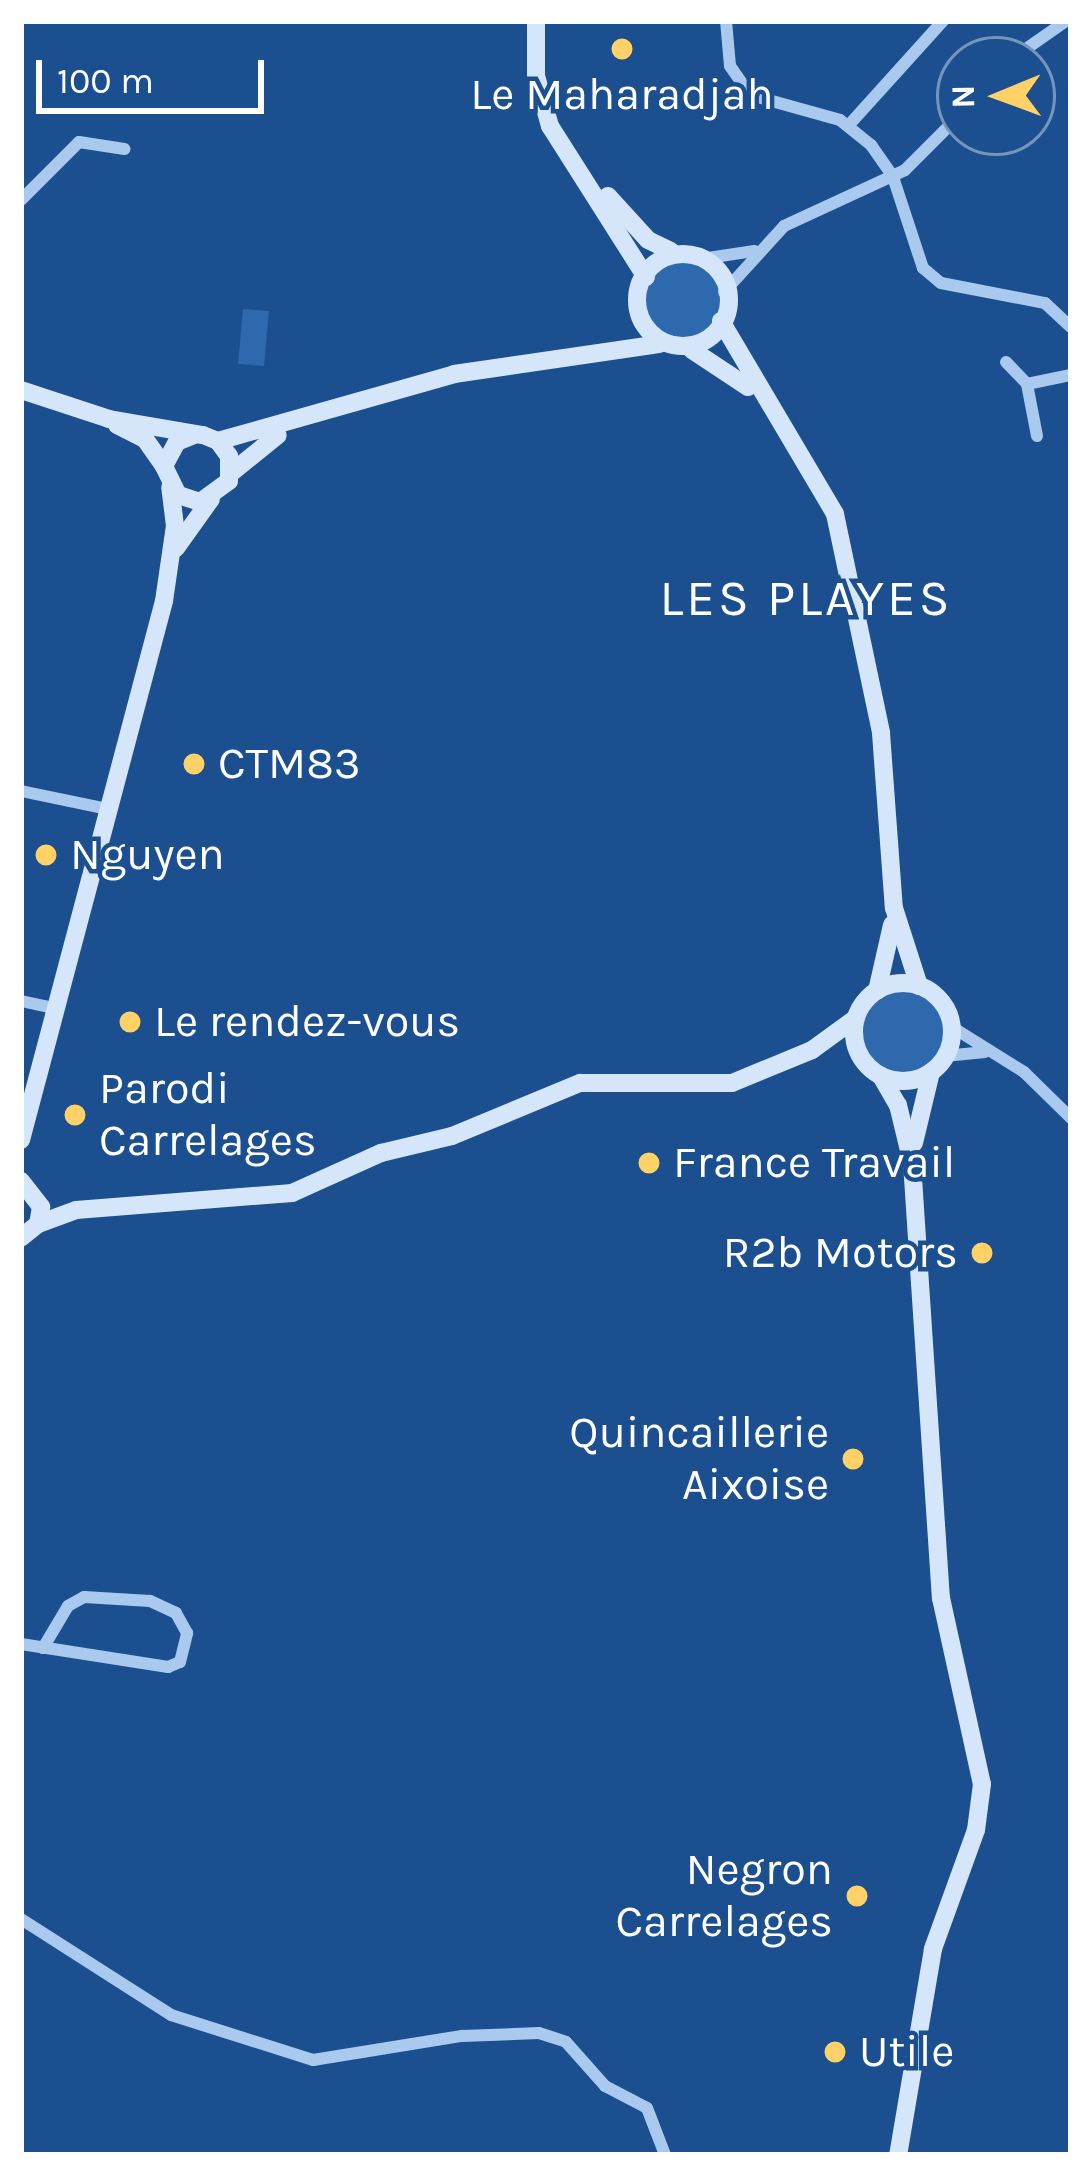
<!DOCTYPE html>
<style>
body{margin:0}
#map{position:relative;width:1092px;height:2176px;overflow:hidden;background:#1b4f8f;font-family:Karla,sans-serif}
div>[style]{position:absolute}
.green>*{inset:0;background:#2e69ad}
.round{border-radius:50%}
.street>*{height:12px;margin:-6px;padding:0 6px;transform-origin:6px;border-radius:6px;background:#a9c9ee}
.secondary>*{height:18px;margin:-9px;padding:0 9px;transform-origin:9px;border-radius:9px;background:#d6e6fa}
.secondary>.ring{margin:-9px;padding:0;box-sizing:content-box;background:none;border:18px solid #d6e6fa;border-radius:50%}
.dots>*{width:33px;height:33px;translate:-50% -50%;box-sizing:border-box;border:6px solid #1b4f8f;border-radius:50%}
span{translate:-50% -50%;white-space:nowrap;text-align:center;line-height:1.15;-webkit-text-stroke:9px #1b4f8f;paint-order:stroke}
.poi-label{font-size:45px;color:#fff}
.left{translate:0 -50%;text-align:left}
.right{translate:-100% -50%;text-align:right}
.quarter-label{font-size:51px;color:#fff;letter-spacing:3px}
.frame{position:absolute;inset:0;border:24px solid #fff;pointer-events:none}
.north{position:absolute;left:936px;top:36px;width:120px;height:120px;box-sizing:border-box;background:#1b4f8f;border:3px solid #7695bc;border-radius:50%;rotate:269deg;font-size:33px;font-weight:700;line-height:48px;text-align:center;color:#fff}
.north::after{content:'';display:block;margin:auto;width:42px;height:54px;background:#ffd166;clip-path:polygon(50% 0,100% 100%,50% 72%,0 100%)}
.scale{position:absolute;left:36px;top:60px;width:228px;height:54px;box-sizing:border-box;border:6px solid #fff;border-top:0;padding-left:15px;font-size:36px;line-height:42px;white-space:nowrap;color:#fff;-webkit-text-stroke:9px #1b4f8f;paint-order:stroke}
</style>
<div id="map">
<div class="green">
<div class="round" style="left:637px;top:254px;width:92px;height:92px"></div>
<div style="clip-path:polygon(243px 309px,269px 311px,264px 366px,238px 364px)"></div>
<div class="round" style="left:854px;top:983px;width:98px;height:98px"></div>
</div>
<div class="street">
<div style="left:726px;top:21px;width:45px;rotate:84.9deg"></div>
<div style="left:730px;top:66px;width:35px;rotate:55deg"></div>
<div style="left:750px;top:95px;width:93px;rotate:15.5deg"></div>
<div style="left:840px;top:120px;width:40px;rotate:39deg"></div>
<div style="left:871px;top:145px;width:39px;rotate:55deg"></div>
<div style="left:893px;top:177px;width:96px;rotate:71.8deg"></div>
<div style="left:923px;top:268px;width:23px;rotate:40deg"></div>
<div style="left:941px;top:283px;width:106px;rotate:10.9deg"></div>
<div style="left:1045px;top:303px;width:35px;rotate:43deg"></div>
<div style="left:1010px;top:60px;width:68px;rotate:-34.9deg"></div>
<div style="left:848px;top:126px;width:142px;rotate:-47.9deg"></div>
<div style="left:21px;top:200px;width:82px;rotate:-45deg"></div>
<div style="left:79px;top:142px;width:46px;rotate:8.8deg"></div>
<div style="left:708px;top:258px;width:47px;rotate:-8.7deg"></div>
<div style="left:724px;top:292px;width:89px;rotate:-47.7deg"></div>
<div style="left:784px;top:226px;width:133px;rotate:-24.8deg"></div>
<div style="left:905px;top:170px;width:78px;rotate:-45deg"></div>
<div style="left:1006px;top:362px;width:30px;rotate:46deg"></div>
<div style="left:1027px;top:384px;width:53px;rotate:79.1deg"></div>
<div style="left:1027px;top:384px;width:45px;rotate:-11.6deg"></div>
<div style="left:21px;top:791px;width:88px;rotate:11.8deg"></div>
<div style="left:21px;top:1001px;width:34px;rotate:12deg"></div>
<div style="left:952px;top:1027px;width:85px;rotate:32deg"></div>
<div style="left:1024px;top:1072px;width:66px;rotate:44.4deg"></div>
<div style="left:945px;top:1056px;width:40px;rotate:-5.7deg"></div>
<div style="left:21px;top:1644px;width:149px;rotate:8.9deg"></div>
<div style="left:168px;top:1667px;width:13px;rotate:-23deg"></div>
<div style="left:180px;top:1662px;width:30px;rotate:-76deg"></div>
<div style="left:187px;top:1633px;width:23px;rotate:-119deg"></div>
<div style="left:176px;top:1613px;width:29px;rotate:-155deg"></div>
<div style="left:150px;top:1601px;width:66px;rotate:-176.5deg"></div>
<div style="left:84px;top:1597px;width:18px;rotate:151deg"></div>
<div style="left:68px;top:1606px;width:49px;rotate:120.8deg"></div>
<div style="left:21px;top:1919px;width:178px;rotate:32.6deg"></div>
<div style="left:171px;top:2015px;width:149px;rotate:17.6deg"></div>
<div style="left:313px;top:2060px;width:151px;rotate:-9.2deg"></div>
<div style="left:462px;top:2036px;width:77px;rotate:-2.2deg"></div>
<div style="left:539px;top:2033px;width:28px;rotate:18deg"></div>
<div style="left:566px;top:2042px;width:59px;rotate:48.4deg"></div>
<div style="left:605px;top:2086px;width:47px;rotate:27.6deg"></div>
<div style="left:647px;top:2108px;width:50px;rotate:69deg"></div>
</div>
<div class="secondary">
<div style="left:536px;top:21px;width:55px;rotate:90deg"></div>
<div style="left:536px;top:76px;width:52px;rotate:74.4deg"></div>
<div style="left:550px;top:126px;width:179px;rotate:57.6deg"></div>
<div style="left:608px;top:196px;width:59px;rotate:47.7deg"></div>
<div style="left:648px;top:240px;width:25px;rotate:26deg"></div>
<div class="ring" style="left:637px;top:254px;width:74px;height:74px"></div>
<div style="left:721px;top:321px;width:224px;rotate:59.4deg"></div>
<div style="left:835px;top:514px;width:224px;rotate:78.1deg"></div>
<div style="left:881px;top:733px;width:175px;rotate:85.8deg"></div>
<div style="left:894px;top:908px;width:82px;rotate:72.2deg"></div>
<div style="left:692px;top:350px;width:67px;rotate:33.5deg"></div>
<div style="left:21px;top:390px;width:93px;rotate:18.2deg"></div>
<div style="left:109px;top:419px;width:95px;rotate:9.7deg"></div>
<div style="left:203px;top:435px;width:16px;rotate:22deg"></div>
<div style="left:218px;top:441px;width:19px;rotate:54deg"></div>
<div style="left:229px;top:456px;width:25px;rotate:90deg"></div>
<div style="left:229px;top:481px;width:36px;rotate:144deg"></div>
<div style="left:200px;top:502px;width:23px;rotate:-162deg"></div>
<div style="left:178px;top:495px;width:32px;rotate:-116deg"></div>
<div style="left:164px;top:466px;width:27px;rotate:-62deg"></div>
<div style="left:177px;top:442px;width:18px;rotate:-22deg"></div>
<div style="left:117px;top:425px;width:31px;rotate:27deg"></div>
<div style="left:145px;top:439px;width:33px;rotate:55deg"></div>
<div style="left:218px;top:441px;width:245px;rotate:-15.8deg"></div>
<div style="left:454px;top:374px;width:207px;rotate:-8.3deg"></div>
<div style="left:231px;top:473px;width:60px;rotate:-39deg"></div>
<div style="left:176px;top:548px;width:60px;rotate:-54.5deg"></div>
<div class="ring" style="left:854px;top:983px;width:80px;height:80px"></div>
<div style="left:877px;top:991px;width:68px;rotate:-77.2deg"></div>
<div style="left:881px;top:1076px;width:34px;rotate:60deg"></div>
<div style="left:898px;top:1105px;width:60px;rotate:76.4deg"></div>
<div style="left:912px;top:1163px;width:436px;rotate:86.2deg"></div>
<div style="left:941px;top:1598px;width:190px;rotate:77.6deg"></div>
<div style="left:982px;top:1784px;width:46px;rotate:97.4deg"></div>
<div style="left:976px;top:1830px;width:127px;rotate:109.9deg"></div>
<div style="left:933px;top:1949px;width:209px;rotate:99.6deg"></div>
<div style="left:21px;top:1140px;width:558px;rotate:-75.14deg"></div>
<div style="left:164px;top:601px;width:76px;rotate:-81.7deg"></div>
<div style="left:175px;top:526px;width:39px;rotate:-97deg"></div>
<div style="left:914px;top:1143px;width:73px;rotate:-76.5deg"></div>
<div style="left:21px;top:1181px;width:33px;rotate:52deg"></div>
<div style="left:41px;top:1207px;width:17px;rotate:100deg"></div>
<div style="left:38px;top:1224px;width:22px;rotate:141deg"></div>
<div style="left:38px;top:1224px;width:40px;rotate:-20.2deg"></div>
<div style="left:76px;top:1210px;width:217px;rotate:-4.5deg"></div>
<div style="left:292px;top:1193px;width:98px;rotate:-24.2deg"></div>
<div style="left:381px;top:1153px;width:73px;rotate:-13.5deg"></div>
<div style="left:452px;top:1136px;width:139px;rotate:-22.5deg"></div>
<div style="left:580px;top:1083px;width:152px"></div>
<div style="left:732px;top:1083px;width:87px;rotate:-22.4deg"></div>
<div style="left:812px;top:1050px;width:54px;rotate:-36deg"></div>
</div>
<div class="dots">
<div style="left:622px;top:49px;background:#ffd166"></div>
<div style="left:194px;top:764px;background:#ffd166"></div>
<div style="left:46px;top:855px;background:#ffd166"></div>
<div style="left:130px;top:1022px;background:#ffd166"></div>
<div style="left:75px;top:1115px;background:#ffd166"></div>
<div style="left:649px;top:1163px;background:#ffd166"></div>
<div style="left:982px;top:1253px;background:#ffd166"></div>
<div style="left:853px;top:1459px;background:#ffd166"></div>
<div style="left:857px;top:1896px;background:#ffd166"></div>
<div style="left:835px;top:2052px;background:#ffd166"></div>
</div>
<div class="poi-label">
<span style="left:622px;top:95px">Le Maharadjah</span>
<span class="left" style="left:218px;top:764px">CTM83</span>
<span class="left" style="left:70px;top:855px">Nguyen</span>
<span class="left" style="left:154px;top:1022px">Le rendez-vous</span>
<span class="left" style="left:99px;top:1115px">Parodi<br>Carrelages</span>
<span class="left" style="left:673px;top:1163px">France Travail</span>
<span class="right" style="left:958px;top:1253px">R2b Motors</span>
<span class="right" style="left:829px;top:1459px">Quincaillerie<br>Aixoise</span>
<span class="right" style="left:833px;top:1896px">Negron<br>Carrelages</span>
<span class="left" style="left:859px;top:2052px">Utile</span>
</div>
<div class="quarter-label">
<span style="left:806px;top:598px">LES PLAYES</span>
</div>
<div class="frame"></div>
<div class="north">N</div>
<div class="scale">100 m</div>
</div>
